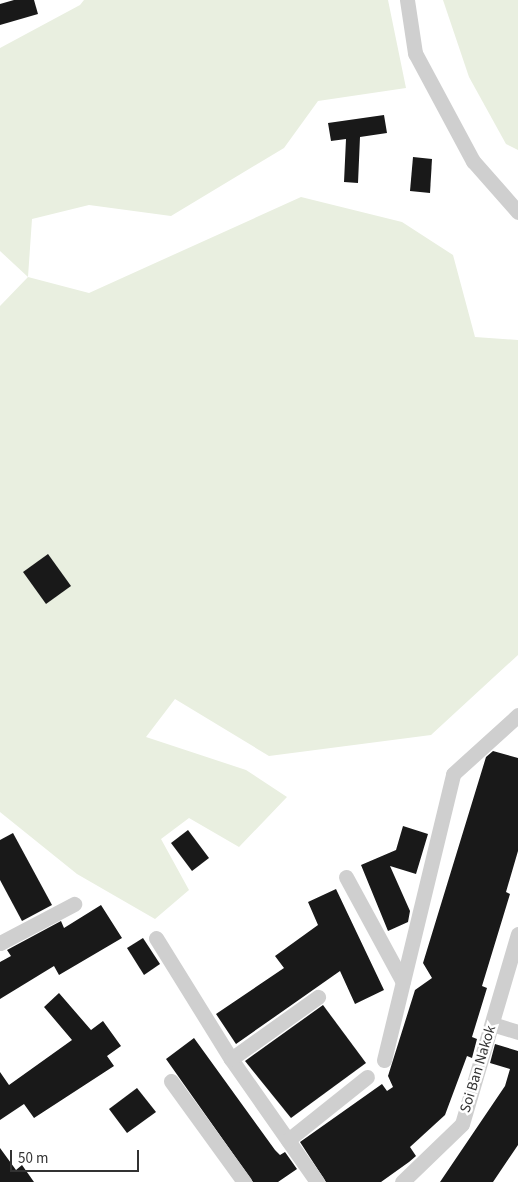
<!DOCTYPE html>
<style>
body{margin:0}
#map{position:relative;width:518px;height:1182px;overflow:hidden;background:#fff;font-family:"Source Sans 3",sans-serif}
div>[style]{position:absolute}
.green>*{inset:0;background:#e9efe0}
.building>*{inset:0;background:#191919}
.street>*{height:15px;margin:-7.5px;padding:0 7.5px;transform-origin:7.5px;border-radius:7.5px;background:#cfcfcf}
span{translate:-50% -50%;white-space:nowrap;text-align:center;line-height:1.15;-webkit-text-stroke:5px #fff;paint-order:stroke}
.street-label{font-size:15px;color:#323232}
.scale{position:absolute;left:10px;top:1150px;width:129px;height:22px;box-sizing:border-box;border:2px solid #323232;border-top:0;padding-left:6px;font-size:15px;line-height:18px;white-space:nowrap;color:#323232;-webkit-text-stroke:4px #fff;paint-order:stroke}
</style>
<div id="map">
<div class="green">
<div style="clip-path:polygon(84px 0,388px 0,406px 88px,318px 101px,284px 148px,171px 216px,89px 205px,32px 219px,28px 277px,89px 293px,301px 197px,402px 222px,453px 255px,475px 337px,518px 340px,518px 655px,431px 735px,269px 756px,175px 699px,146px 737px,246px 770px,287px 797px,239px 847px,189px 818px,161px 839px,189px 890px,155px 919px,77px 874px,0 812px,0 306px,28px 277px,0 251px,0 48px,80px 5px)"></div>
<div style="clip-path:polygon(443px 0,518px 0,518px 150px,506px 144px,469px 77px)"></div>
</div>
<div class="building">
<div style="clip-path:polygon(14px 0,34px 0,38px 14px,0 25px,0 4px)"></div>
<div style="clip-path:polygon(384px 115px,387px 133px,360px 137px,358px 183px,344px 182px,346px 139px,331px 141px,328px 123px)"></div>
<div style="clip-path:polygon(413px 157px,432px 159px,430px 193px,410px 191px)"></div>
<div style="clip-path:polygon(48px 554px,71px 586px,46px 604px,23px 572px)"></div>
<div style="clip-path:polygon(493px 751px,518px 758px,518px 851px,506px 892px,510px 894px,482px 986px,487px 988px,472px 1037px,477px 1039px,472px 1058px,467px 1056px,445px 1115px,410px 1147px,416px 1156px,409px 1162px,381px 1182px,326px 1182px,300px 1142px,382px 1084px,387px 1091px,393px 1087px,388px 1076px,415px 990px,432px 978px,423px 963px,486px 757px)"></div>
<div style="clip-path:polygon(403px 826px,428px 834px,416px 874px,390px 866px,410px 911px,408px 922px,388px 931px,361px 865px,396px 850px)"></div>
<div style="clip-path:polygon(188px 830px,209px 858px,192px 871px,171px 843px)"></div>
<div style="clip-path:polygon(13px 833px,52px 905px,22px 921px,0 880px,0 840px)"></div>
<div style="clip-path:polygon(336px 889px,384px 990px,355px 1004px,340px 971px,236px 1044px,216px 1014px,284px 968px,275px 956px,318px 925px,308px 902px)"></div>
<div style="clip-path:polygon(101px 905px,122px 938px,59px 975px,54px 966px,0 999px,0 962px,11px 956px,7px 950px,61px 921px,64px 928px)"></div>
<div style="clip-path:polygon(143px 938px,160px 964px,144px 975px,127px 948px)"></div>
<div style="clip-path:polygon(59px 993px,91px 1030px,103px 1021px,121px 1046px,107px 1056px,114px 1066px,34px 1118px,24px 1104px,0 1120px,0 1072px,9px 1085px,72px 1040px,44px 1007px)"></div>
<div style="clip-path:polygon(323px 1005px,366px 1063px,291px 1118px,245px 1061px)"></div>
<div style="clip-path:polygon(194px 1038px,275px 1150px,280px 1155px,285px 1152px,297px 1169px,278px 1182px,253px 1182px,166px 1059px)"></div>
<div style="clip-path:polygon(495px 1044px,518px 1051px,518px 1145px,493px 1182px,440px 1182px,505px 1086px,510px 1069px,490px 1063px)"></div>
<div style="clip-path:polygon(137px 1088px,156px 1112px,127px 1133px,109px 1109px)"></div>
<div style="clip-path:polygon(0 1148px,16px 1170px,22px 1165px,34px 1182px,0 1182px)"></div>
</div>
<div class="street">
<div style="left:407px;top:0;width:54px;rotate:81.4deg"></div>
<div style="left:415px;top:53px;width:123px;rotate:61.8deg"></div>
<div style="left:473px;top:161px;width:68px;rotate:48.6deg"></div>
<div style="left:346px;top:877px;width:119px;rotate:61.5deg"></div>
<div style="left:156px;top:938px;width:142px;rotate:58.2deg"></div>
<div style="left:231px;top:1059px;width:150px;rotate:55deg"></div>
<div style="left:0;top:943px;width:84px;rotate:-27.8deg"></div>
<div style="left:492px;top:1024px;width:27px;rotate:17deg"></div>
<div style="left:231px;top:1059px;width:107px;rotate:-35.5deg"></div>
<div style="left:384px;top:1060px;width:294px;rotate:-76.4deg"></div>
<div style="left:453px;top:774px;width:88px;rotate:-42.2deg"></div>
<div style="left:171px;top:1081px;width:125px;rotate:54.1deg"></div>
<div style="left:288px;top:1140px;width:101px;rotate:-38.6deg"></div>
<div style="left:402px;top:1182px;width:83px;rotate:-44deg"></div>
<div style="left:462px;top:1124px;width:198px;rotate:-73.6deg"></div>
</div>
<div class="street-label">
<span style="left:478px;top:1069px;rotate:-73deg">Soi Ban Nakok</span>
</div>
<div class="scale">50 m</div>
</div>
